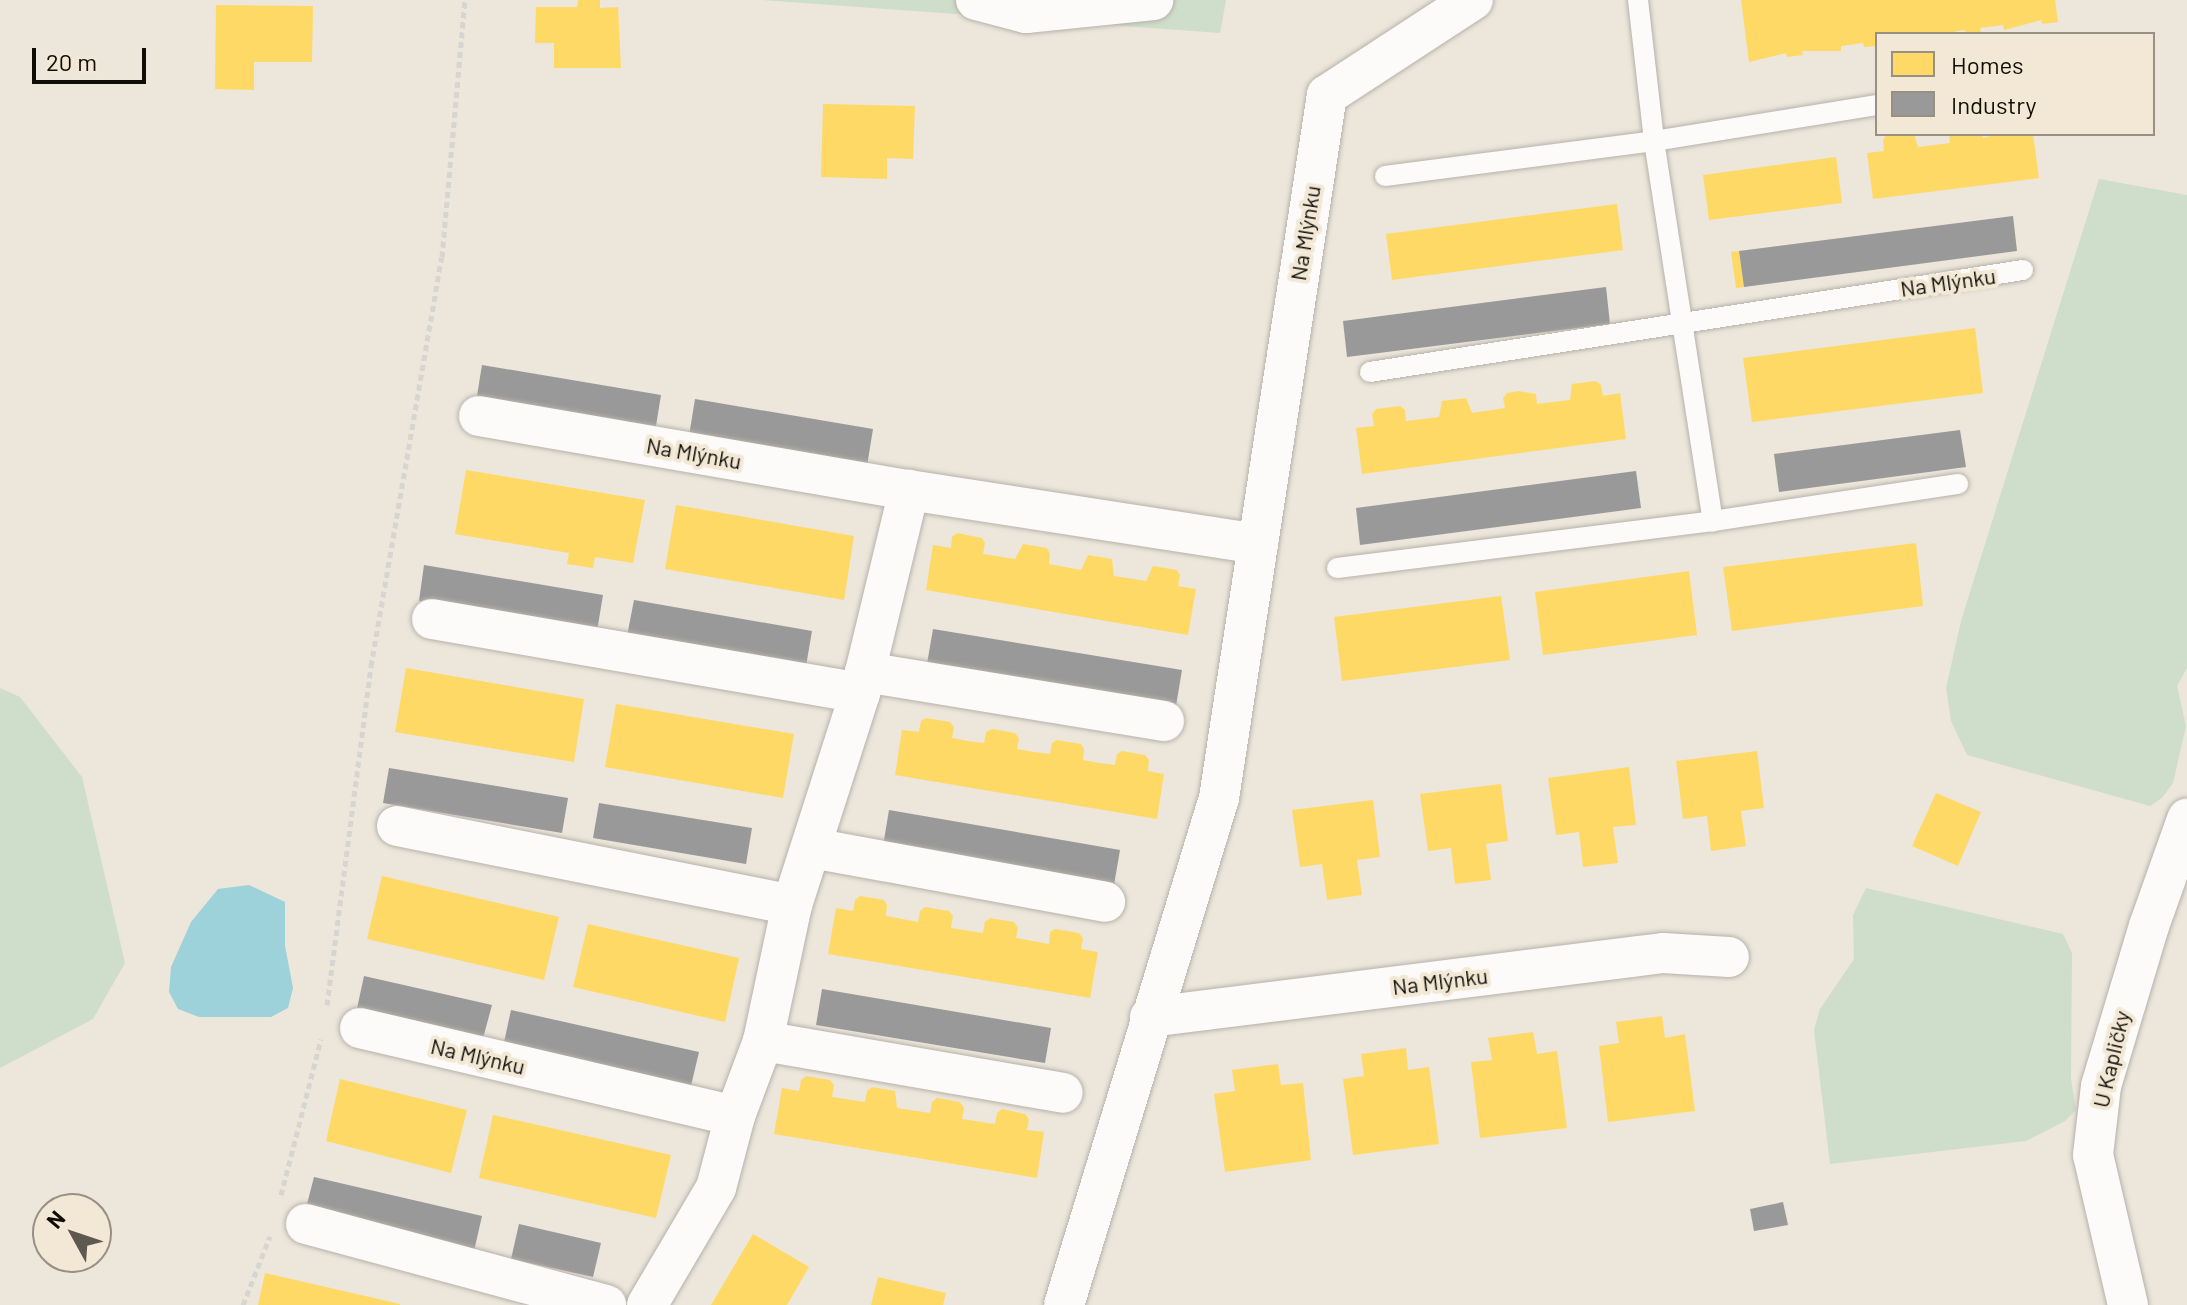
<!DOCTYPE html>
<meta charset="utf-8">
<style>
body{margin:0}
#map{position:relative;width:2187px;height:1305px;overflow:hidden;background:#ece6db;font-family:Barlow,sans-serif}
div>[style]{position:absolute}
.green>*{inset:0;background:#cedeca}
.water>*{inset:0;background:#9ed2da}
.homes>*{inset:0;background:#ffd966}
.industry>*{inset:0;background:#999}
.path>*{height:5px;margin-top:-2.5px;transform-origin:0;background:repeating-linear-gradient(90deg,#d7d5d2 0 6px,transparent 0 10px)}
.roads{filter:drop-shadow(0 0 2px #b7b2aa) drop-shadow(0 0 2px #b7b2aa)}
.lane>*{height:20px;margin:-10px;padding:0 10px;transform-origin:10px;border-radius:10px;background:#fcfbfa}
.street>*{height:40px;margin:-20px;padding:0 20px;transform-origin:20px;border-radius:20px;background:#fcfbfa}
span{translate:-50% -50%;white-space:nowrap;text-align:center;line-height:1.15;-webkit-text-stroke:8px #f2e8d5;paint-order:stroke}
.street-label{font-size:22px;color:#100d07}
.legend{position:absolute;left:1875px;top:32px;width:280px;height:104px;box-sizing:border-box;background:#f2e8d5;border:2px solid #989083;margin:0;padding:10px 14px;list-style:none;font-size:24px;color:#100d07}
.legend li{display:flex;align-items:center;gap:16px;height:40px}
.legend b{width:40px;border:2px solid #989083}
.north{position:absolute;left:32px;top:1193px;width:80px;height:80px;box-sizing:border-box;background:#f2e8d5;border:2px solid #989083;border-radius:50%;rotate:310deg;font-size:22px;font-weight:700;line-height:32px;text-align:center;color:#100d07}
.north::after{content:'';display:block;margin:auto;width:28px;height:36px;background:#5d5951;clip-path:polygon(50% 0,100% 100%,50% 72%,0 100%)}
.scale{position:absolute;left:32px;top:48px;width:114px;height:36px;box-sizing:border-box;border:4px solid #100d07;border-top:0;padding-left:10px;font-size:24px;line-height:28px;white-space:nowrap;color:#100d07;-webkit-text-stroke:6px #f2e8d5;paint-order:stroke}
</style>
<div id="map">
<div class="green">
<div style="clip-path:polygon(762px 0,1226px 0,1220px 33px)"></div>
<div style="clip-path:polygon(2099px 179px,2187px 195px,2187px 668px,2177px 686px,2186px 726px,2173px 783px,2162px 798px,2150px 806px,1967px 755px,1951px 721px,1946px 688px,1961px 621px)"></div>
<div style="clip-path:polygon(0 688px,20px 697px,82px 777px,125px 963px,93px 1019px,0 1068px)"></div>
<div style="clip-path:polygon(1866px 888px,2063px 934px,2072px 953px,2071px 1079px,2076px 1110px,2065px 1121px,2026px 1141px,1830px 1164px,1814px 1030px,1820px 1009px,1854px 959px,1853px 915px)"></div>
</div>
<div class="water">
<div style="clip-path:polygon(249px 885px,285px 902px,285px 946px,293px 988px,288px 1008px,271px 1017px,199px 1017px,178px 1009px,169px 992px,171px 967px,191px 922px,218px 889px)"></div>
</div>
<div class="homes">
<div style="clip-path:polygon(578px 0,600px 0,600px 8px,618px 7px,621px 68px,554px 68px,554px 43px,535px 43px,536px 7px,577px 7px)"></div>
<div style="clip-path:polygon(1741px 0,2055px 0,2058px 22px,2042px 24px,2041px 20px,2004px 30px,2003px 25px,1980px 28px,1981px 32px,1968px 34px,1964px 30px,1942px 34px,1877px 34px,1877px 46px,1864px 47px,1863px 43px,1841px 46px,1841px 51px,1802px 51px,1803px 55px,1787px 57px,1786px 53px,1749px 62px)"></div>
<div style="clip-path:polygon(216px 5px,313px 6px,312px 62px,254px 62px,254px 90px,215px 89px)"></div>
<div style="clip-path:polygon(823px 104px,915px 106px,913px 159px,887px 158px,887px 179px,821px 177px)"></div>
<div style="clip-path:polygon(1887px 134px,1914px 134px,1918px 147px,1950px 143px,1949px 134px,1982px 134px,1983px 138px,1999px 134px,2033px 134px,2039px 178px,1873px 199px,1867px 153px,1884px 151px,1883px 140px)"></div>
<div style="clip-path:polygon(1836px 157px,1842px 203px,1709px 220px,1703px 175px)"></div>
<div style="clip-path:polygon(1617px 204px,1623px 250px,1392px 280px,1386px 234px)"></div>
<div style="clip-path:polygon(1739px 251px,1744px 287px,1736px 288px,1731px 252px)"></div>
<div style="clip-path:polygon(1975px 328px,1983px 393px,1752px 422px,1743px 358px)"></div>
<div style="clip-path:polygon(1596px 381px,1601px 385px,1603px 396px,1620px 393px,1626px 439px,1362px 474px,1356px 428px,1374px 426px,1372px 414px,1376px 409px,1400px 406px,1405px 410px,1406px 421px,1439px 417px,1442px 401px,1466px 398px,1472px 413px,1505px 408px,1503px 398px,1507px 393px,1518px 391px,1536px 394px,1537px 404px,1570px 400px,1572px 384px)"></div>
<div style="clip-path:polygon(466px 470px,645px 500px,633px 563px,595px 557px,593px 568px,567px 564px,569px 553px,455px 534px)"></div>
<div style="clip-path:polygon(676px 505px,854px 536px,844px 600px,665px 569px)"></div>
<div style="clip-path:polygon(957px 533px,982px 538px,985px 543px,983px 554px,1015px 559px,1023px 544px,1047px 548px,1050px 554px,1049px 564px,1081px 570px,1088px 555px,1112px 559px,1114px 576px,1146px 581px,1153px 566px,1177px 570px,1180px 575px,1178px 586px,1196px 589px,1188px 635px,926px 590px,933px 545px,951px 548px,952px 537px)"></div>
<div style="clip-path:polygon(1916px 543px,1923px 606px,1732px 631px,1723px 567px)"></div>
<div style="clip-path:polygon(1689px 571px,1697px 635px,1543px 655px,1535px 592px)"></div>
<div style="clip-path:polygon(1501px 596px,1510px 660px,1342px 681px,1334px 617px)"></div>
<div style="clip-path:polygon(406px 668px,584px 699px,574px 762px,395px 732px)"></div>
<div style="clip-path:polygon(616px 704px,794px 734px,783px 798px,605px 767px)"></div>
<div style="clip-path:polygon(926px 718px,950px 722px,954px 727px,952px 738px,968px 741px,984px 743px,986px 732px,992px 729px,1015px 733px,1019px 738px,1017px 749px,1034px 752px,1050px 754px,1052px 743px,1057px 740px,1081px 744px,1084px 749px,1083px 760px,1099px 763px,1115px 765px,1117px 754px,1122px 751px,1145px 755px,1149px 760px,1148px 771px,1164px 774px,1157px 819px,895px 775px,902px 730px,919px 732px,921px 721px)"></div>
<div style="clip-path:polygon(1757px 751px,1764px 808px,1741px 811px,1746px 846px,1711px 851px,1707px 816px,1683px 819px,1676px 761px)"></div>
<div style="clip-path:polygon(1629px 767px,1636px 825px,1613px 827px,1618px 863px,1583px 867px,1579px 832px,1556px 835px,1548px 778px)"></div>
<div style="clip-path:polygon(1501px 784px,1508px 841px,1486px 844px,1491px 880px,1455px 884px,1451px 848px,1428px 851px,1420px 794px)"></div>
<div style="clip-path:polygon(1936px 793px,1981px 812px,1958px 866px,1912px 846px)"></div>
<div style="clip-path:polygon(1373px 800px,1380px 857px,1357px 860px,1362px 895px,1327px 900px,1322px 864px,1300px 867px,1292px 810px)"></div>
<div style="clip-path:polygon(382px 876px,559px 917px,544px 980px,367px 939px)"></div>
<div style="clip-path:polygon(860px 896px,884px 900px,887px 905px,886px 916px,918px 922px,920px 911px,925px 907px,949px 911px,953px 916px,951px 928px,983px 933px,985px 922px,990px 918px,1014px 922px,1018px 928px,1016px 938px,1049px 944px,1050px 932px,1055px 929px,1079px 933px,1083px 938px,1081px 949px,1098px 952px,1090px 998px,828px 954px,836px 908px,853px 911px,855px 900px)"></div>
<div style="clip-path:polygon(588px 924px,739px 958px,725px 1022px,573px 987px)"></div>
<div style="clip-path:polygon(1662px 1016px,1665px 1038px,1685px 1034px,1695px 1111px,1608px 1122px,1599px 1046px,1619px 1043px,1616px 1022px)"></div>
<div style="clip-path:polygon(1533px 1032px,1537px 1054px,1557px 1051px,1567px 1128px,1480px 1138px,1471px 1062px,1492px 1060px,1488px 1038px)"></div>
<div style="clip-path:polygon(1406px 1048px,1408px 1070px,1429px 1067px,1439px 1144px,1353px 1155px,1343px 1079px,1364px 1076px,1361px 1054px)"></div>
<div style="clip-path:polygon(1278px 1064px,1281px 1085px,1303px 1083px,1311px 1160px,1225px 1172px,1214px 1094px,1235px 1091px,1232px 1070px)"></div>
<div style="clip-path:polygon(806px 1076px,830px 1080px,834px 1085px,832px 1097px,865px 1102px,867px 1091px,872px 1087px,895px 1091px,897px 1108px,930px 1113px,932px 1102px,937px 1098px,960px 1102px,964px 1108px,962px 1119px,995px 1124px,997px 1113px,1002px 1109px,1025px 1114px,1029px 1119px,1027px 1130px,1044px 1132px,1037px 1178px,774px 1134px,782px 1088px,799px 1091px,801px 1080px)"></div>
<div style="clip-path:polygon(340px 1079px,467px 1110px,451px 1173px,326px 1141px)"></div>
<div style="clip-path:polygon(493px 1115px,671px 1155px,656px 1218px,479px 1178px)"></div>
<div style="clip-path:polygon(753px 1234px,809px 1267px,787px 1305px,711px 1305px)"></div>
<div style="clip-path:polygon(265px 1273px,400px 1304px,400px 1305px,258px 1305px)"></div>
<div style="clip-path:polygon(878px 1277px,946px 1293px,943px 1305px,871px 1305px)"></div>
</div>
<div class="industry">
<div style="clip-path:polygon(2013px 216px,2017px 251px,1744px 287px,1739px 251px)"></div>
<div style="clip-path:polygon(1606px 287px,1610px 324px,1347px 357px,1343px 321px)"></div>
<div style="clip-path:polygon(482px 365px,661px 395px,655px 432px,476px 402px)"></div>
<div style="clip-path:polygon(695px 399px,873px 429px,867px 466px,689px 436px)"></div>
<div style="clip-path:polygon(1960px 430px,1966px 467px,1779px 492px,1774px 454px)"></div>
<div style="clip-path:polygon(1636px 471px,1641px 508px,1360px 545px,1356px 508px)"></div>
<div style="clip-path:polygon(424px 565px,603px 595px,597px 631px,419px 601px)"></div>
<div style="clip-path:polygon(634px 600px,812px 631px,806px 666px,627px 636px)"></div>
<div style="clip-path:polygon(933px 629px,1182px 670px,1176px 706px,927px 664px)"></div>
<div style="clip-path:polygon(389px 768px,568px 798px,562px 833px,383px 803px)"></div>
<div style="clip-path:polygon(599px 803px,752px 828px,746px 864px,593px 838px)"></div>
<div style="clip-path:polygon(889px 810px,1120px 850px,1114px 885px,883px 846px)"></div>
<div style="clip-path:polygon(364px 976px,492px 1005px,482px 1042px,356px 1013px)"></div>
<div style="clip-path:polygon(822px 989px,1051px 1028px,1045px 1063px,816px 1025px)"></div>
<div style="clip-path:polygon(511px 1010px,699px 1052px,690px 1090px,503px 1047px)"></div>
<div style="clip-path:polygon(314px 1177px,482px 1216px,474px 1251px,305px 1212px)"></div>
<div style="clip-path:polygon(1783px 1202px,1788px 1225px,1754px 1231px,1750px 1209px)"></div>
<div style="clip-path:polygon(519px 1224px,601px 1243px,593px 1277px,511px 1259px)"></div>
</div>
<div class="path">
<div style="left:327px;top:1005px;width:342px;rotate:-82.6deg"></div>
<div style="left:371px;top:666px;width:415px;rotate:-80.2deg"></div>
<div style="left:442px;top:257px;width:258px;rotate:-84.9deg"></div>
<div style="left:281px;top:1195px;width:161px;rotate:-75.6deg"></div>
<div style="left:243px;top:1305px;width:74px;rotate:-68.6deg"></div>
</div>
<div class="roads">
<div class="lane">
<div style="left:1638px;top:0;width:142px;rotate:83.5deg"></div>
<div style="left:1654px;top:141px;width:385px;rotate:81.2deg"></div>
<div style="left:1385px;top:176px;width:271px;rotate:-7.4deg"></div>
<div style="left:1654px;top:141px;width:226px;rotate:-9.2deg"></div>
<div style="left:1370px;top:372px;width:661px;rotate:-8.88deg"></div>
<div style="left:1337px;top:568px;width:379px;rotate:-7.1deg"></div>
<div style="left:1713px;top:521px;width:248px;rotate:-8.6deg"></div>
</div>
<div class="street">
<div style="left:976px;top:0;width:52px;rotate:14.6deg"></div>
<div style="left:1026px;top:13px;width:128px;rotate:-5.8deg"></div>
<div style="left:479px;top:416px;width:436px;rotate:9.8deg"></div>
<div style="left:432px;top:619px;width:434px;rotate:9.8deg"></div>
<div style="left:865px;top:672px;width:303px;rotate:9.3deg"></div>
<div style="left:397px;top:826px;width:403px;rotate:11.3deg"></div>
<div style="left:812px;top:848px;width:298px;rotate:10.4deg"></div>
<div style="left:1150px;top:1017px;width:517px;rotate:-7.11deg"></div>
<div style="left:1663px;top:953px;width:66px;rotate:3.5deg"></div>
<div style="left:360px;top:1028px;width:385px;rotate:13.2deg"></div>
<div style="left:763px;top:1041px;width:304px;rotate:9.8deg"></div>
<div style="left:306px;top:1224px;width:311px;rotate:15.1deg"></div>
<div style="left:647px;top:1305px;width:136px;rotate:-59.5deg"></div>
<div style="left:716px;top:1188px;width:74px;rotate:-75.2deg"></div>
<div style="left:735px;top:1116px;width:80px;rotate:-69.5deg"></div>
<div style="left:763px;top:1041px;width:139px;rotate:-78deg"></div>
<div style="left:792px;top:905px;width:223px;rotate:-72.2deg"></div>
<div style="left:860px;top:693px;width:209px;rotate:-76.4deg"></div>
<div style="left:909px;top:490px;width:353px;rotate:8.8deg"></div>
<div style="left:1064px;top:1305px;width:530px;rotate:-73deg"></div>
<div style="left:1219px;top:798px;width:711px;rotate:-81.27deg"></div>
<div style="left:1327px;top:95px;width:174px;rotate:-33.1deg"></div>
<div style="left:2128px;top:1305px;width:154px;rotate:-103.1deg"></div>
<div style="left:2093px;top:1155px;width:69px;rotate:-83.4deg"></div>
<div style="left:2101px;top:1086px;width:167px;rotate:-73.3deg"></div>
<div style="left:2149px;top:926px;width:114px;rotate:-70.4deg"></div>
</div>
</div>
<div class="street-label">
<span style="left:1305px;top:233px;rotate:-81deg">Na Mlýnku</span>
<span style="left:1948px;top:282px;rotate:-8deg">Na Mlýnku</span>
<span style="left:694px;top:453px;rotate:10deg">Na Mlýnku</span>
<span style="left:1440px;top:981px;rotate:-7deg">Na Mlýnku</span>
<span style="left:478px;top:1056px;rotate:13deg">Na Mlýnku</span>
<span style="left:2111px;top:1059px;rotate:-77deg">U Kapličky</span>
</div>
<ul class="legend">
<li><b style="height:22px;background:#ffd966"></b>Homes</li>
<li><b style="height:22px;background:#999"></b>Industry</li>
</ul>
<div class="north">N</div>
<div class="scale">20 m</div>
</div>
